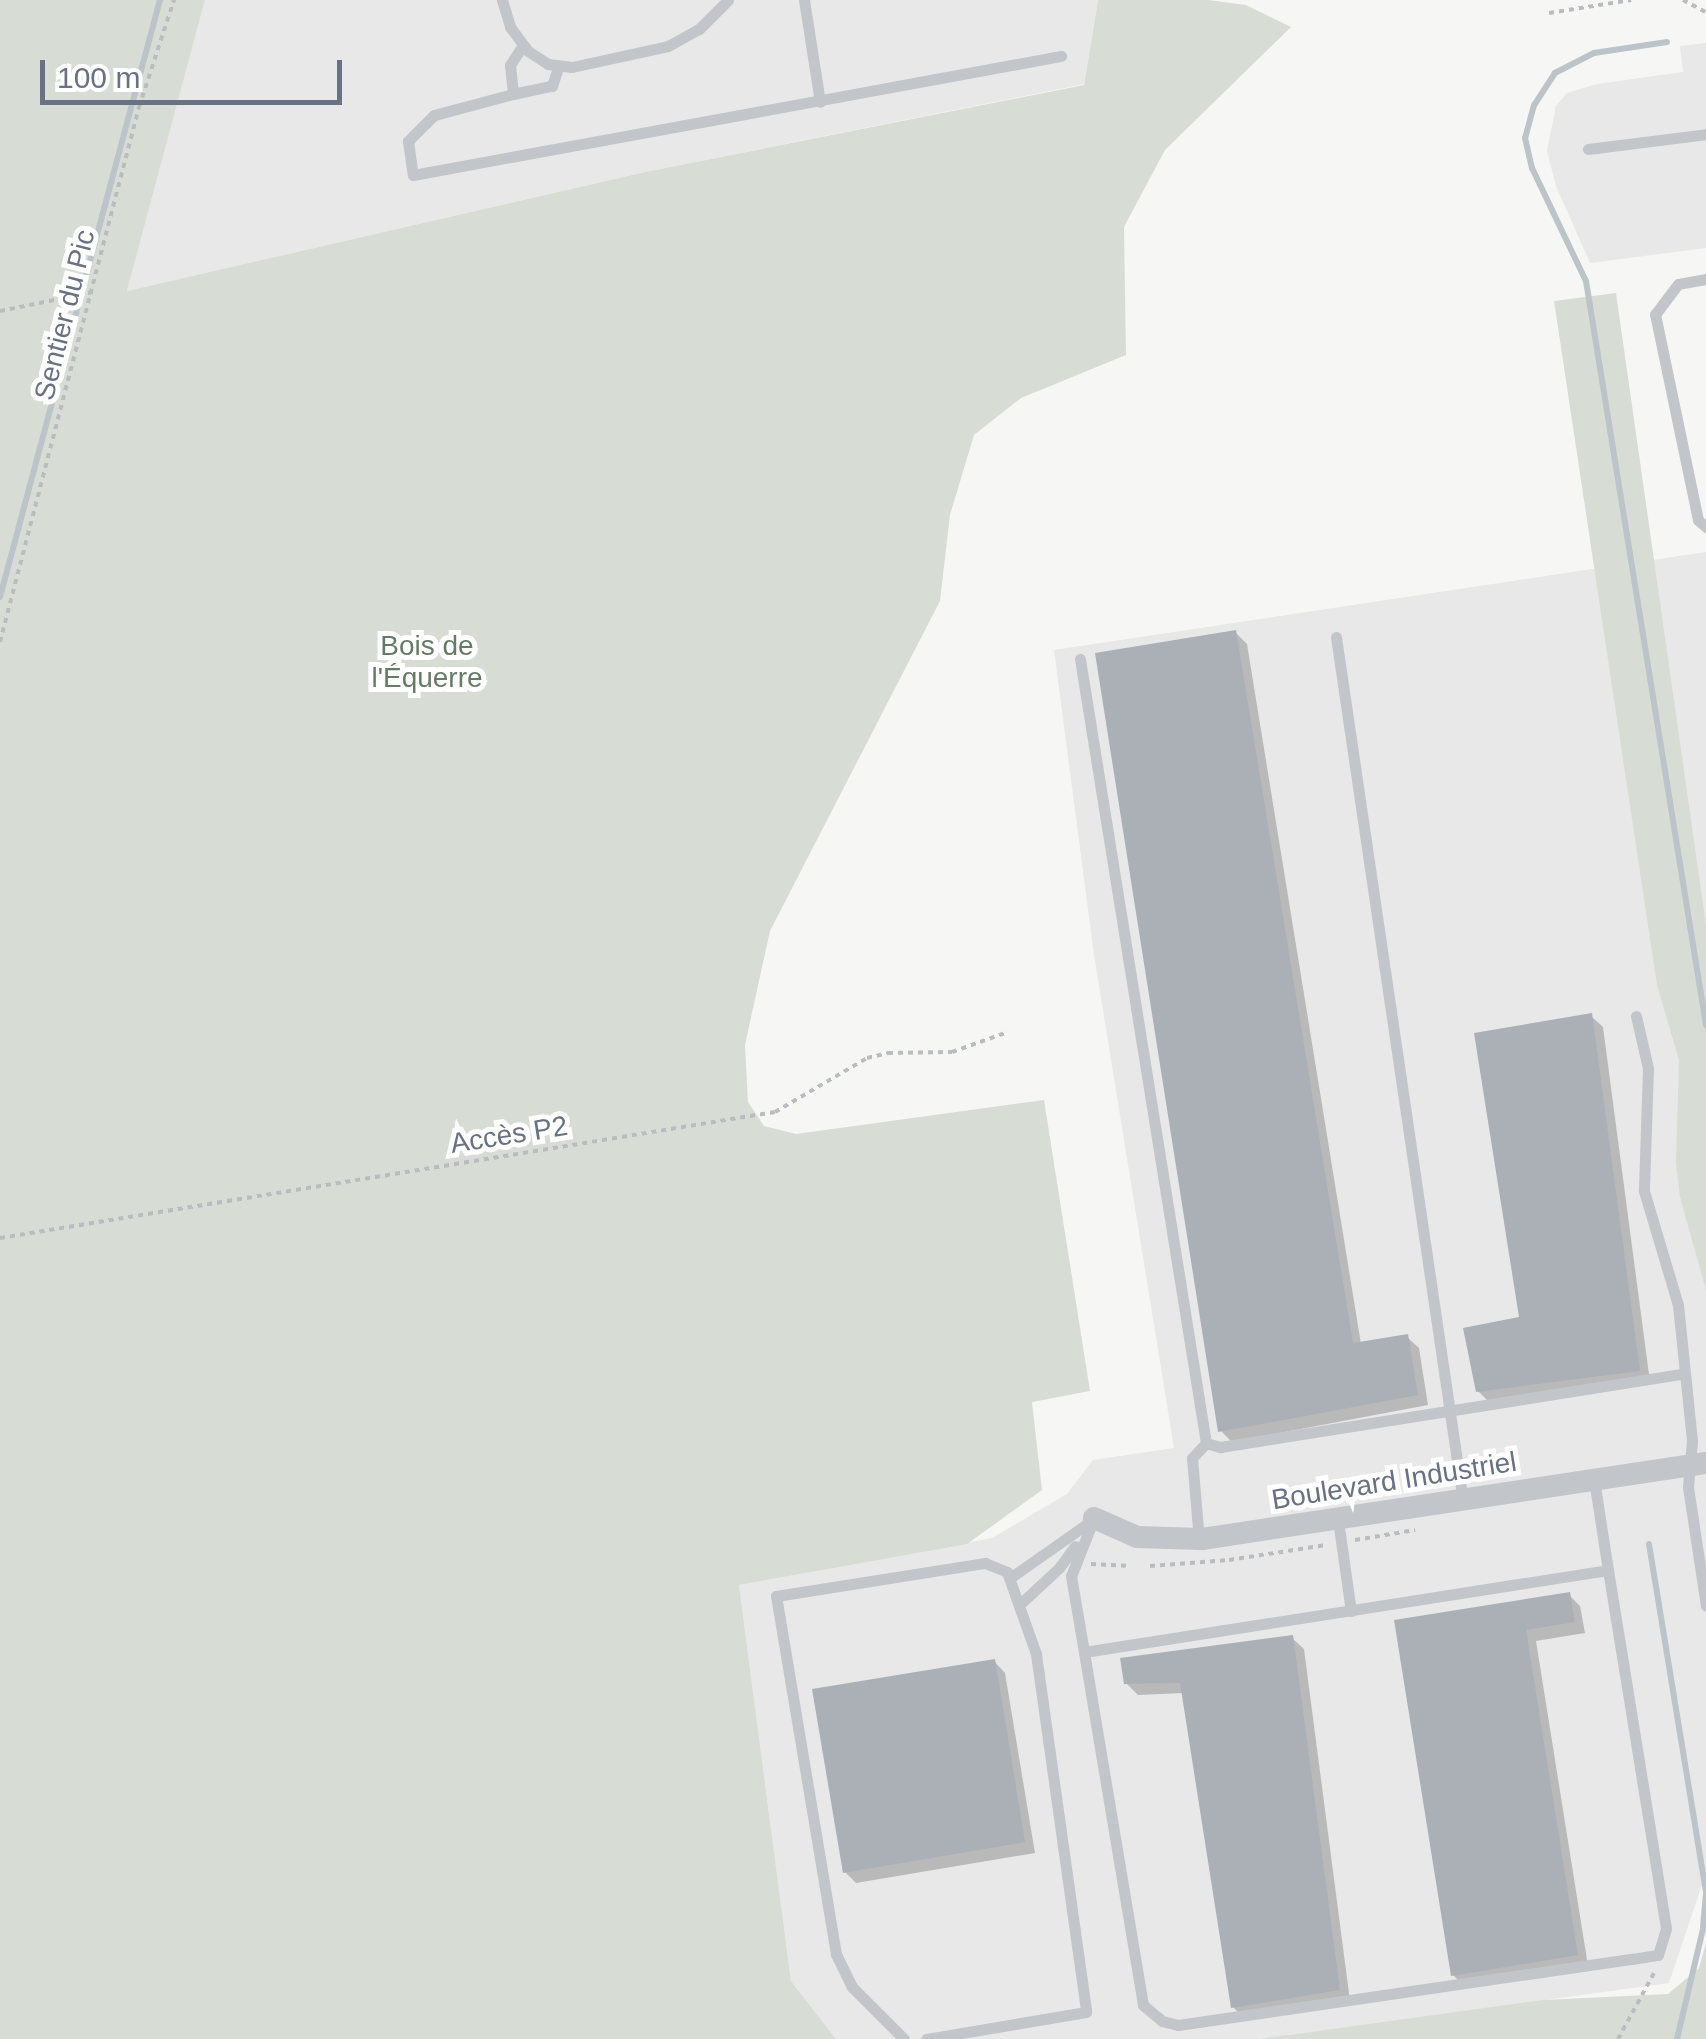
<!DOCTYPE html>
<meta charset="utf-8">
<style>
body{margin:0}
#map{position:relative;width:1706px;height:2039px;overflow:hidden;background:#f6f7f4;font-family:Arial,sans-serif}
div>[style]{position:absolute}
.built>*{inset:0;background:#e7e8e7}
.green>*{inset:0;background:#d7ddd5}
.shadow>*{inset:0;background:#0003}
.stream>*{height:6px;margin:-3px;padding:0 3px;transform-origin:3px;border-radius:3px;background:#bcc4ca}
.building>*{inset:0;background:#abb0b7}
.path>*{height:4px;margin-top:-2px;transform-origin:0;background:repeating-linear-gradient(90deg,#babcbf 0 5px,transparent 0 10px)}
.lane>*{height:11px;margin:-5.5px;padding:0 5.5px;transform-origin:5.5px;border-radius:5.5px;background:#c2c5c9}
.street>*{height:22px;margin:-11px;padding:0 11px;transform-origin:11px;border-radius:11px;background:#c2c5c9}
span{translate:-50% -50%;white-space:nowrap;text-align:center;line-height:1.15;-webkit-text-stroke:10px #fff;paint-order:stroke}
.street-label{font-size:28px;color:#687283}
.park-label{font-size:28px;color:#667b66}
.scale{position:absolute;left:40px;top:60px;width:302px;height:45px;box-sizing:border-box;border:5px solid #687283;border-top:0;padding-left:12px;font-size:30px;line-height:35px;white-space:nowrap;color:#687283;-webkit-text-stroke:8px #fff;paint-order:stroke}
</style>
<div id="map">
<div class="built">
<div style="clip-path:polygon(205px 0,1098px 0,1084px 84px,645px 172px,127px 291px)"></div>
<div style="clip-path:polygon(1706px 43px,1706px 248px,1590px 263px,1556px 186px,1547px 151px,1556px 106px,1567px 93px,1597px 84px,1683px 72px,1680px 46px)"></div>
<div style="clip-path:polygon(1706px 552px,1706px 1873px,1669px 1983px,1263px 2039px,836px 2039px,791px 1981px,739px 1585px,992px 1538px,1067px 1494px,1093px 1460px,1174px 1448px,1094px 955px,1054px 650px)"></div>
</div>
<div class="green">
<div style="clip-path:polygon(0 0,205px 0,127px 291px,645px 172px,1084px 85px,1098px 0,1208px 0,1246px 5px,1291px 27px,1165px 150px,1124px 227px,1126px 355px,1021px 398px,974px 435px,950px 515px,940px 601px,770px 931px,745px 1045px,748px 1102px,764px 1126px,796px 1134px,1044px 1100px,1090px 1391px,1032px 1402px,1042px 1490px,967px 1544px,739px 1585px,791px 1981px,836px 2039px,0 2039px)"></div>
<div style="clip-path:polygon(1616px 293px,1706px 925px,1706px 1290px,1680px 1197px,1676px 1163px,1679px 1060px,1657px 985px,1554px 301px)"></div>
<div style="clip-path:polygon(1706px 1943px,1706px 2039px,1260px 2039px,1543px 2000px,1668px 1994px,1699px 1968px)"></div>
</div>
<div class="shadow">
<div style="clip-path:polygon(1235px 632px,1247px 644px,1361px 1344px,1407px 1337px,1419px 1348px,1428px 1405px,1232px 1442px,1221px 1431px)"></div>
<div style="clip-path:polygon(1591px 1016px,1603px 1027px,1650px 1382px,1489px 1402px,1478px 1391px,1522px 1319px)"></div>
<div style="clip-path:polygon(1569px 1595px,1580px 1606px,1585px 1633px,1536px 1641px,1588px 1966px,1464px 1986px,1453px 1975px,1397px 1622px)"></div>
<div style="clip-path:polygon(1292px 1638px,1304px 1649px,1350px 2001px,1244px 2018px,1233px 2007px,1184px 1693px,1138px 1695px,1126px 1683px)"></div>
<div style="clip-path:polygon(994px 1661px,1005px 1673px,1035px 1853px,856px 1883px,845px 1872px)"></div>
</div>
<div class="stream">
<div style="left:1667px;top:42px;width:74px;rotate:171.4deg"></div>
<div style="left:1594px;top:53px;width:44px;rotate:152.9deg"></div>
<div style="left:1555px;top:73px;width:38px;rotate:123deg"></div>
<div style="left:1534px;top:105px;width:34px;rotate:105deg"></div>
<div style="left:1525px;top:138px;width:31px;rotate:77deg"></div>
<div style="left:1532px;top:168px;width:125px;rotate:64.5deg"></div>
<div style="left:1586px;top:281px;width:754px;rotate:80.84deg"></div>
<div style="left:0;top:597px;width:618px;rotate:-75deg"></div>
<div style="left:1649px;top:1544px;width:354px;rotate:80.7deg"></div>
<div style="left:1706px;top:1893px;width:36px;rotate:95deg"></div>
<div style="left:1703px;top:1929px;width:113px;rotate:103.3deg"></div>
</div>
<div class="building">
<div style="clip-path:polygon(1236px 630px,1353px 1343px,1408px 1334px,1418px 1395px,1218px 1432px,1095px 653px)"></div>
<div style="clip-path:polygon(1592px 1013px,1640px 1371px,1476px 1392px,1463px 1328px,1519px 1317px,1474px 1033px)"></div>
<div style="clip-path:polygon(1570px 1592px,1575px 1622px,1526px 1630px,1578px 1955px,1451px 1976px,1394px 1620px)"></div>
<div style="clip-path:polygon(1293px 1635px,1340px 1990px,1231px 2008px,1180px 1683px,1124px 1684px,1120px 1658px)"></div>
<div style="clip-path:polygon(995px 1659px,1025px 1842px,843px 1873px,812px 1689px)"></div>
</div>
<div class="path">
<div style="left:1683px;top:0;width:26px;rotate:28deg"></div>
<div style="left:1549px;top:13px;width:83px;rotate:-9deg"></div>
<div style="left:0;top:311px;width:95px;rotate:-11.5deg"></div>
<div style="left:0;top:642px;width:553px;rotate:-75.44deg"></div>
<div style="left:139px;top:107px;width:113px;rotate:-71.9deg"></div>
<div style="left:0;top:1238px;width:785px;rotate:-9.23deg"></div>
<div style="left:775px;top:1112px;width:107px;rotate:-30.4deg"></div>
<div style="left:867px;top:1058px;width:22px;rotate:-13deg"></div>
<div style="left:888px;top:1053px;width:64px;rotate:-0.9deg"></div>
<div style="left:952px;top:1052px;width:59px;rotate:-19.7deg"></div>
<div style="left:1355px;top:1540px;width:61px;rotate:-9.5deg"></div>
<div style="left:1091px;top:1564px;width:35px;rotate:3deg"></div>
<div style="left:1150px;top:1566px;width:79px;rotate:-4.3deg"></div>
<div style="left:1229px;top:1560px;width:98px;rotate:-8.8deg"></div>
<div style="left:1618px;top:2039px;width:75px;rotate:-61.4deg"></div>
</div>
<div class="lane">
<div style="left:502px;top:0;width:28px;rotate:73deg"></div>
<div style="left:510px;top:27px;width:30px;rotate:53deg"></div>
<div style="left:528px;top:51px;width:24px;rotate:33deg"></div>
<div style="left:548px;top:64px;width:24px;rotate:7deg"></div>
<div style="left:572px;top:67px;width:98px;rotate:-12.3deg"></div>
<div style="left:668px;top:46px;width:35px;rotate:-29deg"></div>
<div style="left:699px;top:29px;width:41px;rotate:-45deg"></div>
<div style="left:804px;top:0;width:103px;rotate:81.1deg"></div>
<div style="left:523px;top:45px;width:24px;rotate:123deg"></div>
<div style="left:510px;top:65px;width:29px;rotate:84deg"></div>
<div style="left:513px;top:94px;width:82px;rotate:165.1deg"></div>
<div style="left:434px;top:115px;width:37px;rotate:135deg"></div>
<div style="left:408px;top:141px;width:34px;rotate:82deg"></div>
<div style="left:413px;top:175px;width:659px;rotate:-10.41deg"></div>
<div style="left:513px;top:94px;width:40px;rotate:-12deg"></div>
<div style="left:552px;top:86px;width:20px;rotate:-72deg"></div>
<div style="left:1588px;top:149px;width:119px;rotate:-7.2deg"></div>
<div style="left:1706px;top:279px;width:28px;rotate:170deg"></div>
<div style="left:1678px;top:284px;width:38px;rotate:127deg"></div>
<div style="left:1655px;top:314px;width:210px;rotate:78.2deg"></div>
<div style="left:1698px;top:520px;width:11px;rotate:41deg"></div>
<div style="left:1336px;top:637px;width:873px;rotate:81.64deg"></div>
<div style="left:1080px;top:659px;width:794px;rotate:80.87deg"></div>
<div style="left:1206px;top:1443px;width:15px;rotate:16deg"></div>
<div style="left:1220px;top:1447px;width:469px;rotate:-9deg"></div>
<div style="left:1636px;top:1016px;width:53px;rotate:77deg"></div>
<div style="left:1648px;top:1068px;width:123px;rotate:91.9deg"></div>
<div style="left:1644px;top:1191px;width:119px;rotate:73.4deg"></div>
<div style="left:1678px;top:1305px;width:137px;rotate:84.1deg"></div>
<div style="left:1692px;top:1441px;width:46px;rotate:95deg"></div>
<div style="left:1688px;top:1487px;width:120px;rotate:81.4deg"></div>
<div style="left:1094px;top:1518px;width:62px;rotate:111.6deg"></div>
<div style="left:1071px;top:1576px;width:77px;rotate:80.3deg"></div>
<div style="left:1084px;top:1652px;width:530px;rotate:-8.89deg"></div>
<div style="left:1608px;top:1570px;width:91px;rotate:-98.8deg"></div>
<div style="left:1338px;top:1520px;width:92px;rotate:81.9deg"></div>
<div style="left:1199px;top:1540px;width:82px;rotate:-94.9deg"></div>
<div style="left:1192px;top:1458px;width:21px;rotate:-47deg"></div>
<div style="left:1010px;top:1578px;width:99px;rotate:-35.1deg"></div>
<div style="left:1019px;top:1605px;width:54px;rotate:-42.8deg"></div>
<div style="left:1059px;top:1568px;width:27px;rotate:-54deg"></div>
<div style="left:1084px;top:1652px;width:358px;rotate:80.5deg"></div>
<div style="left:1143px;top:2005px;width:25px;rotate:40deg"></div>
<div style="left:1162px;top:2021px;width:16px;rotate:14deg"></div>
<div style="left:1178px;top:2025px;width:459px;rotate:-8.3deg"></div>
<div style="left:1632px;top:1959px;width:26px;rotate:-9deg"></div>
<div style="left:1658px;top:1955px;width:28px;rotate:-73deg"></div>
<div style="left:1666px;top:1928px;width:363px;rotate:-99.2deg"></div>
<div style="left:904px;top:2039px;width:74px;rotate:-135deg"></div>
<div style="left:852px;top:1987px;width:37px;rotate:-116deg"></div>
<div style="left:836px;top:1954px;width:363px;rotate:-99.5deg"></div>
<div style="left:776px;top:1596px;width:212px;rotate:-9deg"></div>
<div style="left:985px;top:1563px;width:24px;rotate:22deg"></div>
<div style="left:1007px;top:1572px;width:87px;rotate:70.5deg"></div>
<div style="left:1036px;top:1654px;width:361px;rotate:82deg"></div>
<div style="left:1086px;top:2012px;width:162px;rotate:170.4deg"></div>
</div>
<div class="street">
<div style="left:1094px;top:1518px;width:47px;rotate:23.8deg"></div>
<div style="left:1137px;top:1537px;width:65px;rotate:1.8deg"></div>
<div style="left:1202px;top:1539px;width:510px;rotate:-8.58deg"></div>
</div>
<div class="street-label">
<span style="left:65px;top:315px;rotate:-76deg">Sentier du Pic</span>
<span style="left:509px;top:1135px;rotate:-9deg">Accès P2</span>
<span style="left:1394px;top:1481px;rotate:-9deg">Boulevard Industriel</span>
</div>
<div class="park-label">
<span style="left:427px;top:662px">Bois de<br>l'Équerre</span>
</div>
<div class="scale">100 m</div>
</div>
